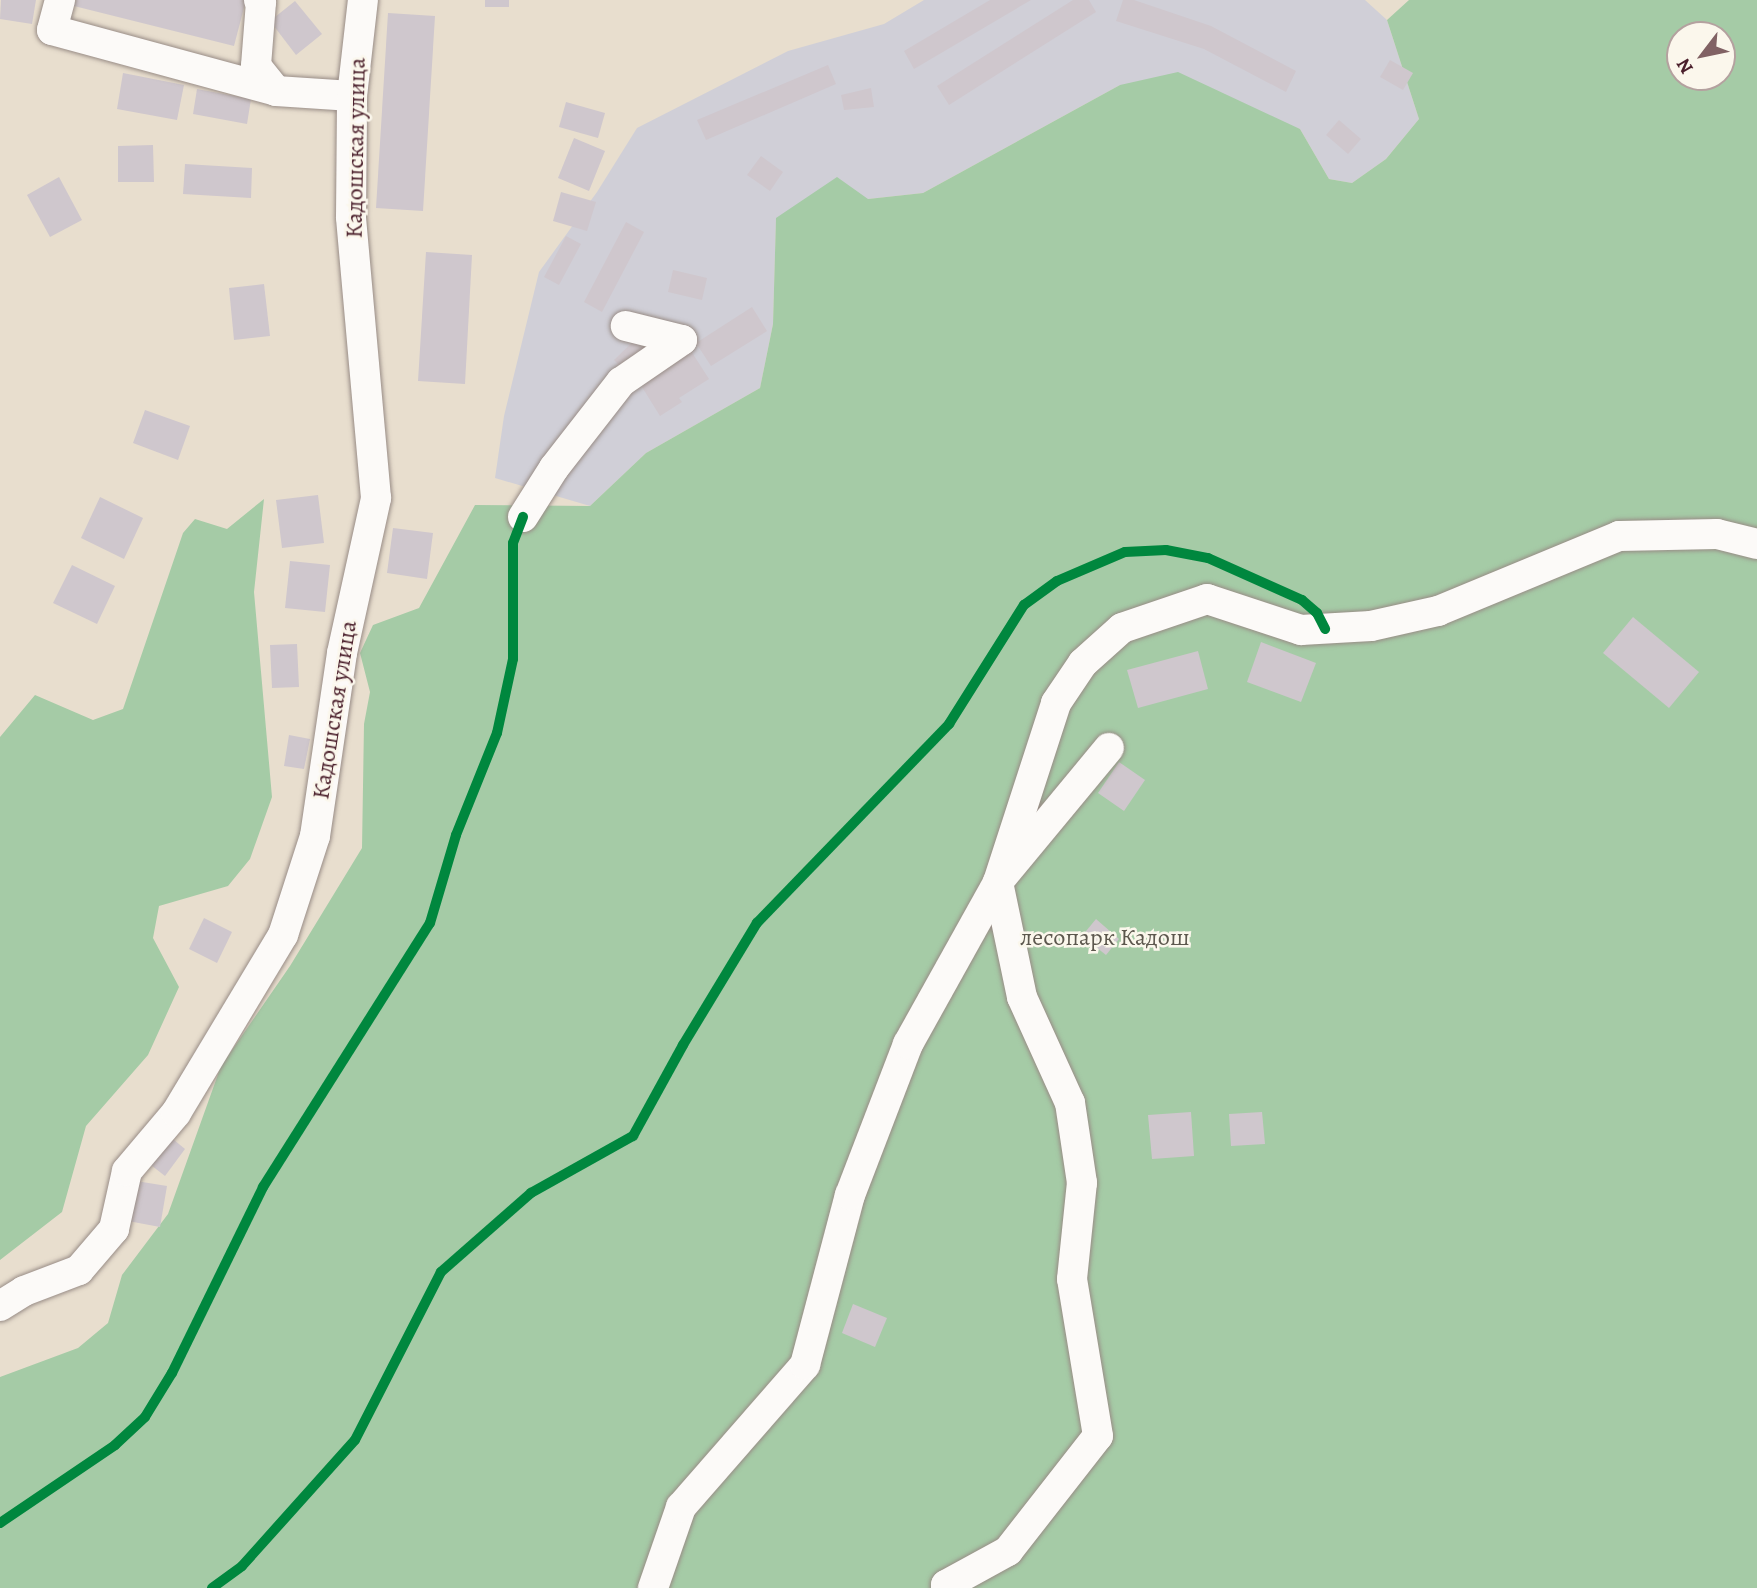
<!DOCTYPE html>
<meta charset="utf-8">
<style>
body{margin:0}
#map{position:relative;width:1757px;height:1588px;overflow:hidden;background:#e8dece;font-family:Alegreya,serif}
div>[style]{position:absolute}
.industrial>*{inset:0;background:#d0cfd7}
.forest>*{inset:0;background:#a5cba6}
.building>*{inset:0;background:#cfc7cd}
.roads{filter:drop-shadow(0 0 2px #988c86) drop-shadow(0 0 2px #988c86)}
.minor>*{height:30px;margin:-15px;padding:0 15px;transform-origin:15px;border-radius:15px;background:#fcfaf8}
.cycleway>*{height:10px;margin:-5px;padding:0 5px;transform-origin:5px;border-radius:5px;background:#00873e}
span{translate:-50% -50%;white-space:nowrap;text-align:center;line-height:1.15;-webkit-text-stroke:5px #fbf7ec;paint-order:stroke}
.street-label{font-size:24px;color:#4a1f2b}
.park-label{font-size:24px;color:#5d584e}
.north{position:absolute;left:1666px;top:21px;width:70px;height:70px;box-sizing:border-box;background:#fbf7ec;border:2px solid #b4a19f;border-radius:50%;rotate:238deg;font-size:19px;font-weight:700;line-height:28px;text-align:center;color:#4a1f2b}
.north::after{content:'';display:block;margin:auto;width:24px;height:32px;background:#816264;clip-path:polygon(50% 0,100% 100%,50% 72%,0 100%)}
</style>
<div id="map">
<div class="industrial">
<div style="clip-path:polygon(924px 0,1365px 0,1387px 20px,1419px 119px,1386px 159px,1352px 183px,1329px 179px,1300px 129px,1120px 85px,923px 193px,868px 199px,776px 219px,773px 324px,760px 388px,646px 453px,590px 506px,495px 478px,504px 416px,539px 272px,597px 192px,637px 128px,788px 51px,884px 24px)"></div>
</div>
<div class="forest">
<div style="clip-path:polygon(evenodd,1409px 0,1757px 0,1757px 1588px,0 1588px,0 1377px,78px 1348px,108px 1323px,122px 1275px,168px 1214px,221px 1066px,290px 966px,362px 848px,364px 724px,370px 692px,360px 653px,373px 625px,419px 608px,475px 505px,590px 506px,646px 453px,760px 388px,773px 324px,776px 218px,837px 177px,868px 199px,923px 193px,1120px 85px,1178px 72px,1300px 129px,1329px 179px,1352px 183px,1386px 159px,1419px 119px,1387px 20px,1409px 0,1680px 35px,1722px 35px,1722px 77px,1680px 77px,1680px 35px)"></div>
<div style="clip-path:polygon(264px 499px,254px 592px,272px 797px,250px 859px,228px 886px,159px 906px,153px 938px,179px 987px,148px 1055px,86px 1126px,62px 1212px,0 1260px,0 737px,35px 695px,93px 720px,123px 709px,183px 533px,195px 519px,227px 529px)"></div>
</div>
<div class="building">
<div style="clip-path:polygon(1px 0,36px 0,32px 24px,0 19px)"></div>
<div style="clip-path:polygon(76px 0,246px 0,234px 46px,74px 6px)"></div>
<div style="clip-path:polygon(485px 0,509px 0,509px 7px,485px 7px)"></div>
<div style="clip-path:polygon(990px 0,1031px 0,914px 69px,904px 51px)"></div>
<div style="clip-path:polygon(1073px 0,1089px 0,1096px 12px,949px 105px,937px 86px)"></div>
<div style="clip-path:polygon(1123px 0,1134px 0,1211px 26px,1296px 71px,1286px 92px,1204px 49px,1116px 21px)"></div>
<div style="clip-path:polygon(295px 1px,322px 34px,296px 55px,270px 21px)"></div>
<div style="clip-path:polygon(388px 13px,435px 16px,423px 211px,376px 208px)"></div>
<div style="clip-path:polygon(1390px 60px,1413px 73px,1403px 90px,1380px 77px)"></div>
<div style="clip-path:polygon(828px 65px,836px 84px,706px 140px,697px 120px)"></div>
<div style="clip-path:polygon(123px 73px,184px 85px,177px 120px,117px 109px)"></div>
<div style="clip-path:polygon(871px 88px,874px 107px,844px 110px,841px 95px)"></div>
<div style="clip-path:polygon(197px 89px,251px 99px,247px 124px,193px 114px)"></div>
<div style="clip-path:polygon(566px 102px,605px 113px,598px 138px,559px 127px)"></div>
<div style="clip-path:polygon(1339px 120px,1361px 139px,1348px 154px,1326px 135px)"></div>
<div style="clip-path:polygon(574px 138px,605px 151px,589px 191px,558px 178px)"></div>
<div style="clip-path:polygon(153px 145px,154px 182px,118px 182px,118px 146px)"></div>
<div style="clip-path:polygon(761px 156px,783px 172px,770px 191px,747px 175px)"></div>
<div style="clip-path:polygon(185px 164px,252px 168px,251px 198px,183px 194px)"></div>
<div style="clip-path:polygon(59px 177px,82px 220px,50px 237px,27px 195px)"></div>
<div style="clip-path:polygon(561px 192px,596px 202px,587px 231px,553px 221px)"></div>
<div style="clip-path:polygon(626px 222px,644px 232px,602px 312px,584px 302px)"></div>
<div style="clip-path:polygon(566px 236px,581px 244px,559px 285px,544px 277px)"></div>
<div style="clip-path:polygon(426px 252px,472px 255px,465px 384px,418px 381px)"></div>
<div style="clip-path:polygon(673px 270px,707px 278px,702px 300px,668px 292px)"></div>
<div style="clip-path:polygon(264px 284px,270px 336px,234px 340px,229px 288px)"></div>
<div style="clip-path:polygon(752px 307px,767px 331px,711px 366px,696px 343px)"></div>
<div style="clip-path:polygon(644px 331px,658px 346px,628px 374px,614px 360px)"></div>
<div style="clip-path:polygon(691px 351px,709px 379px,679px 398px,682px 402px,660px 416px,637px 379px)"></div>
<div style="clip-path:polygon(145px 410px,190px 426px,178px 460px,133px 443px)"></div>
<div style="clip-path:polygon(318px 495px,324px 543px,282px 548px,276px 500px)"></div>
<div style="clip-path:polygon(100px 497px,143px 518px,124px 559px,81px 538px)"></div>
<div style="clip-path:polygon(393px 528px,433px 533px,427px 579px,387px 573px)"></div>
<div style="clip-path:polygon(290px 561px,330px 565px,325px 612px,285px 608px)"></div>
<div style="clip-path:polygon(72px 565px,115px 586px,97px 624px,53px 603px)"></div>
<div style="clip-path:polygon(1633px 617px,1699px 672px,1669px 708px,1603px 653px)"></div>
<div style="clip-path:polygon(1261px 642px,1316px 663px,1301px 702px,1247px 682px)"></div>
<div style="clip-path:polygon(297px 644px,299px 687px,272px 688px,270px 645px)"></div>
<div style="clip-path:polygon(1198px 651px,1208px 689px,1138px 708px,1127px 670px)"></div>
<div style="clip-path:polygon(289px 735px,310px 739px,304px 769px,284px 766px)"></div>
<div style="clip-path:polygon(1119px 762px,1145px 780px,1124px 811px,1098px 793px)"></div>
<div style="clip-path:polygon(204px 918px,232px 932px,217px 963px,189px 949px)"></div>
<div style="clip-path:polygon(1096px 919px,1119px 939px,1106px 955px,1082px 936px)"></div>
<div style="clip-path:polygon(1191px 1112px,1194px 1156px,1152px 1159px,1148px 1115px)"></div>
<div style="clip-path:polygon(1262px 1112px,1265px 1144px,1231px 1146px,1229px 1114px)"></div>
<div style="clip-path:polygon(168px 1135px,185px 1149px,165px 1176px,147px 1162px)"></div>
<div style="clip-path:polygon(136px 1181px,167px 1186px,160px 1227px,128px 1221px)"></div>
<div style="clip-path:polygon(853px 1304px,887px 1318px,875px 1347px,842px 1333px)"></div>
</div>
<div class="roads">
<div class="minor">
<div style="left:60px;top:0;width:31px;rotate:105deg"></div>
<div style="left:52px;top:30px;width:232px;rotate:15.2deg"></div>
<div style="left:259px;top:0;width:3px;rotate:45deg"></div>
<div style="left:261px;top:2px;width:64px;rotate:94.5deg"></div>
<div style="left:256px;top:66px;width:32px;rotate:51deg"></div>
<div style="left:276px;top:91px;width:76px;rotate:3.8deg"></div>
<div style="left:523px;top:517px;width:58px;rotate:-57.7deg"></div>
<div style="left:554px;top:468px;width:109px;rotate:-52.1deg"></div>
<div style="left:621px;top:382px;width:74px;rotate:-34.5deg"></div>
<div style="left:682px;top:340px;width:58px;rotate:-166deg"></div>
<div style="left:0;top:1306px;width:28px;rotate:-32deg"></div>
<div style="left:24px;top:1291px;width:59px;rotate:-20.9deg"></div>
<div style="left:79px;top:1270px;width:54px;rotate:-49.5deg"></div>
<div style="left:114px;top:1229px;width:59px;rotate:-77.4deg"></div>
<div style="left:127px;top:1171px;width:76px;rotate:-49.8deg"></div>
<div style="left:176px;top:1113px;width:208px;rotate:-59deg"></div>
<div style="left:283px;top:935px;width:104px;rotate:-72.1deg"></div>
<div style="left:315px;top:836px;width:185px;rotate:-81.6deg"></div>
<div style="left:342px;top:653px;width:159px;rotate:-77.6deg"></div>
<div style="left:376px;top:498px;width:282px;rotate:-95.1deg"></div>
<div style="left:351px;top:217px;width:121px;rotate:-89.5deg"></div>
<div style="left:352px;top:96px;width:97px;rotate:-83.5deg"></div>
<div style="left:653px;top:1588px;width:86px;rotate:-70.9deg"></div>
<div style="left:681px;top:1507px;width:189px;rotate:-48.9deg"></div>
<div style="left:805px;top:1365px;width:176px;rotate:-75.2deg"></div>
<div style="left:850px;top:1195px;width:162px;rotate:-69deg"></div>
<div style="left:908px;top:1044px;width:185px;rotate:-60.9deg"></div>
<div style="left:998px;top:882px;width:174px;rotate:-50.4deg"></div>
<div style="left:946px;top:1588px;width:3px;rotate:-90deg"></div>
<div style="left:946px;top:1585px;width:71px;rotate:-28.7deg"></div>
<div style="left:1008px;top:1551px;width:146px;rotate:-52deg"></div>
<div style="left:1098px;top:1436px;width:159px;rotate:-99.4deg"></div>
<div style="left:1072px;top:1279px;width:97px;rotate:-84.1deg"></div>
<div style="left:1082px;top:1183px;width:81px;rotate:-98.5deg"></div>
<div style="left:1070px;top:1103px;width:116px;rotate:-114.4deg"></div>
<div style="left:1022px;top:997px;width:117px;rotate:-101.8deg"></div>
<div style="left:998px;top:882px;width:188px;rotate:-72deg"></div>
<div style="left:1056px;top:703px;width:48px;rotate:-56deg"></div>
<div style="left:1083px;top:663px;width:52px;rotate:-41.9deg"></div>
<div style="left:1122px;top:628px;width:90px;rotate:-18.8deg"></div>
<div style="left:1207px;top:599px;width:99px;rotate:18.3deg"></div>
<div style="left:1301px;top:630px;width:70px;rotate:-3.3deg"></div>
<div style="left:1371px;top:626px;width:69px;rotate:-12.6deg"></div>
<div style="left:1438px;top:611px;width:196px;rotate:-22.5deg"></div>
<div style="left:1619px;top:536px;width:98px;rotate:-1.2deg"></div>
<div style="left:1717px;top:534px;width:41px;rotate:14deg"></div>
</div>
</div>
<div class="cycleway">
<div style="left:0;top:1523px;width:139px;rotate:-34.1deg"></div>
<div style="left:115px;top:1445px;width:41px;rotate:-43deg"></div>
<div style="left:145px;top:1417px;width:52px;rotate:-58.5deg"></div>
<div style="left:172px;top:1373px;width:207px;rotate:-63.9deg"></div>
<div style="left:263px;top:1187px;width:312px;rotate:-57.7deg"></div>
<div style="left:430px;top:923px;width:92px;rotate:-73.5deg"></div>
<div style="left:456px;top:835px;width:110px;rotate:-68.1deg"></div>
<div style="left:497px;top:733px;width:76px;rotate:-77.8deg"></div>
<div style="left:513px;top:659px;width:116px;rotate:-90deg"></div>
<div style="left:513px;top:543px;width:28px;rotate:-69deg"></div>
<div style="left:212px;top:1588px;width:37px;rotate:-36deg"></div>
<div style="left:242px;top:1566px;width:169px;rotate:-48.1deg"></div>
<div style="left:355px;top:1440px;width:189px;rotate:-62.9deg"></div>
<div style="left:441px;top:1272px;width:120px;rotate:-41.3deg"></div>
<div style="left:531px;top:1193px;width:117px;rotate:-29.2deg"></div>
<div style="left:633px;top:1136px;width:104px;rotate:-61.2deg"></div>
<div style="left:683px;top:1045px;width:143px;rotate:-58.8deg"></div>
<div style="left:757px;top:923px;width:277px;rotate:-46deg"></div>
<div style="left:949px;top:724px;width:141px;rotate:-57.8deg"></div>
<div style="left:1024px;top:605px;width:41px;rotate:-36deg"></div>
<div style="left:1057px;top:581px;width:74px;rotate:-23.1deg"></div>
<div style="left:1125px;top:552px;width:41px;rotate:-2.8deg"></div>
<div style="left:1166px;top:550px;width:43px;rotate:10.8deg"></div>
<div style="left:1208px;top:558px;width:103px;rotate:24.1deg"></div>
<div style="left:1302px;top:600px;width:20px;rotate:41deg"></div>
<div style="left:1317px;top:613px;width:18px;rotate:63deg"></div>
</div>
<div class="street-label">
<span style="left:356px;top:148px;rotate:-89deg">Кадошская улица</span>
<span style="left:335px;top:710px;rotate:-81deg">Кадошская улица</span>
</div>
<div class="park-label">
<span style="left:1105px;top:938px">лесопарк Кадош</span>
</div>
<div class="north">N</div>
</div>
